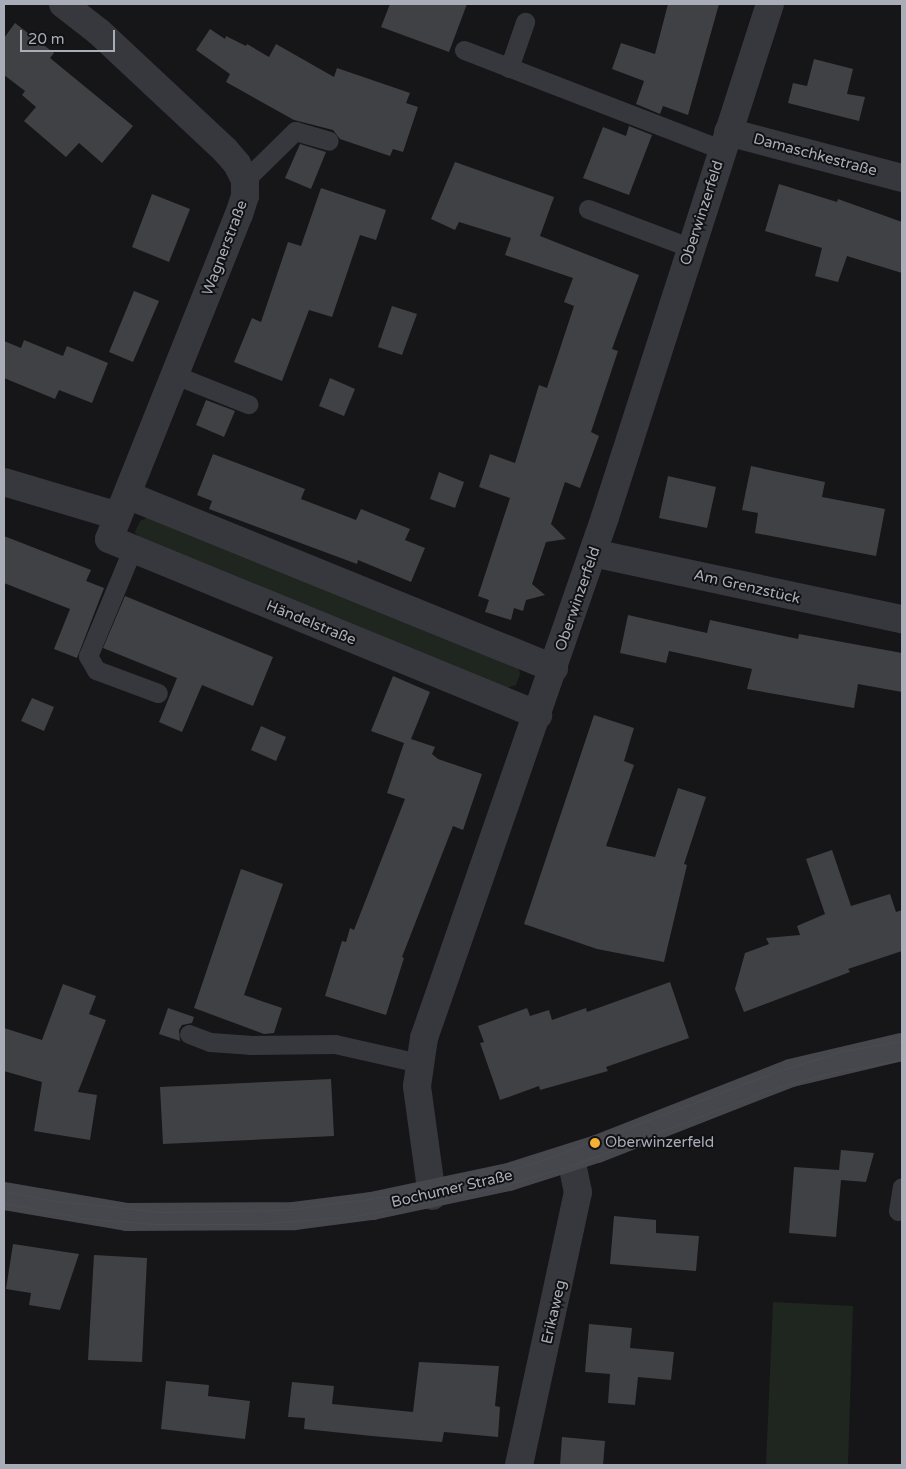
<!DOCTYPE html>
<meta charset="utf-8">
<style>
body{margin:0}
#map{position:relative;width:906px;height:1469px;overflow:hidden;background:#161618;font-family:"Varela Round",sans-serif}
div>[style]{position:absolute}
.green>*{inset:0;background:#1e261f}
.building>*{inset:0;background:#404145}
.lane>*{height:19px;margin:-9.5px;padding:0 9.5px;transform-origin:9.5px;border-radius:9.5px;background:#37383d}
.street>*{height:28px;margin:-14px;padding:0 14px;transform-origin:14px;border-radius:14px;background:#37383d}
.secondary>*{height:28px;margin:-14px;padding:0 14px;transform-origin:14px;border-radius:14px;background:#45474d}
.tram>*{height:1px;margin:-0.5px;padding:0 0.5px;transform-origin:0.5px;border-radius:0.5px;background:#4a4c52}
.dots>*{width:14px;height:14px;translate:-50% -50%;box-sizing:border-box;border:2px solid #111113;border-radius:50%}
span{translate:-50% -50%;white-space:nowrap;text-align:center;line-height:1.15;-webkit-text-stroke:4px #111113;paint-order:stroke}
.street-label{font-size:15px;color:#a8adb8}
.poi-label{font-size:15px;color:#a8adb8}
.left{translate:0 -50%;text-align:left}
.frame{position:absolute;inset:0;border:5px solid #a8adb8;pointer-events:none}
.scale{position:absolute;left:20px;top:30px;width:95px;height:22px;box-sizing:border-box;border:2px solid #a8adb8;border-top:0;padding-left:6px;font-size:15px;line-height:18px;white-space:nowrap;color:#a8adb8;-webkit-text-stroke:4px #111113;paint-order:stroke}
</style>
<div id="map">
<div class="green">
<div style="clip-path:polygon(149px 517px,517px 662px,520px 674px,516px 685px,506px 688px,141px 542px,135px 532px,140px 521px)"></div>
<div style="clip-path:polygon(773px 1302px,853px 1306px,848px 1465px,766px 1465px)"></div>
</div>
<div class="building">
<div style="clip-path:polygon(390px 4px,467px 4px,449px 52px,381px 27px)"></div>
<div style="clip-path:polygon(668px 4px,719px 4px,688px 115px,663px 106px,660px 114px,636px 104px,644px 81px,612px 69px,621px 43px,655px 54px)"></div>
<div style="clip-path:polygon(15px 23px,54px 53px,50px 58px,133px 126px,102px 163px,79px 143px,66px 157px,24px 121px,36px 107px,22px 95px,25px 91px,4px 75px,4px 38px)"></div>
<div style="clip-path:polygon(210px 29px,225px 39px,226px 36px,246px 46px,247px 44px,269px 57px,276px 44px,334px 77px,337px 68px,410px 93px,406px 103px,418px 107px,403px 152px,393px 149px,390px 156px,340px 139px,333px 130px,294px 120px,226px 82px,230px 74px,196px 50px)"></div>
<div style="clip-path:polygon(814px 59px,853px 69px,847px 94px,865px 97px,859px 121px,788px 103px,793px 83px,807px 86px)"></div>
<div style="clip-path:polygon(629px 126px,652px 135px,629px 195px,583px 178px,603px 127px,626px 136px)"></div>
<div style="clip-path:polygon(300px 144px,326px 152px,311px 189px,285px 178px)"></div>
<div style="clip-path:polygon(455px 162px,554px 197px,540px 236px,639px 275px,612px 349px,618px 351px,591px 432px,599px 436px,580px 488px,565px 482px,551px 524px,566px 539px,546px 542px,532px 584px,545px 595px,526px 600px,523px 611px,514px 608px,511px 620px,485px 612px,489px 600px,478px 596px,510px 498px,479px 487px,490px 454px,515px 463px,539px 385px,547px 388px,574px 306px,564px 302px,573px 278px,505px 255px,511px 238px,459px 222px,455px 230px,431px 219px)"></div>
<div style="clip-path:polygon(779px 184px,837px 202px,838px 199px,902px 222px,902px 273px,847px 256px,838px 282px,815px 276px,822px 248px,765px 231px)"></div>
<div style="clip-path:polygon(321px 188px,386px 210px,376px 240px,360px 235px,332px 317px,309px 310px,282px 381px,234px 362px,252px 318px,261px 322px,288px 242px,301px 246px)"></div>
<div style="clip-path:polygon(152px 194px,190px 209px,169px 262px,132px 247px)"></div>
<div style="clip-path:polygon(134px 291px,159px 301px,133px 362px,109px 352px)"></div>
<div style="clip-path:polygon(392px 306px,417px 314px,402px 355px,378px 347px)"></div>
<div style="clip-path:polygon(24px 340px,63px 356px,67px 346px,108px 363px,92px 403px,59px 390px,55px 399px,4px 378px,4px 341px,21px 348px)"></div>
<div style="clip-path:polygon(330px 378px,355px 389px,344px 416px,319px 406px)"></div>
<div style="clip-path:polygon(206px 400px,235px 411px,224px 437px,196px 425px)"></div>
<div style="clip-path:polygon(213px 454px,305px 489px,301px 499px,356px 520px,361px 509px,410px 529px,405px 540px,425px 548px,411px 582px,358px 560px,357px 564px,209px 509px,212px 501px,197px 495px)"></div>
<div style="clip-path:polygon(751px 466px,825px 482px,822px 497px,885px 509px,876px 556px,755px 533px,758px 513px,742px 510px)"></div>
<div style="clip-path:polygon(439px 472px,464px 482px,455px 508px,430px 499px)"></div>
<div style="clip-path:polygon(668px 476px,716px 487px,707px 528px,659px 518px)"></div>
<div style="clip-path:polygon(4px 536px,91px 570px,86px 581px,104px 588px,77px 658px,54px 649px,70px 609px,4px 583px)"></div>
<div style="clip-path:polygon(125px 596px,273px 657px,253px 706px,202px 685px,182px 732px,159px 722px,177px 678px,103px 648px)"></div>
<div style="clip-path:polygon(628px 615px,707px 633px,710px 620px,798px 639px,799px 634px,902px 653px,902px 692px,858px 684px,854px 708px,747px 689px,752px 669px,669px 651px,666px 663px,620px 653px)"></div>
<div style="clip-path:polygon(393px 676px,430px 692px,411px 739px,435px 747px,432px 754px,438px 759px,482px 774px,463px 830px,453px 826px,402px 957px,404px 958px,386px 1015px,325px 996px,342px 941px,346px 942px,350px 928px,354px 930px,405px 799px,387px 793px,404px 743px,371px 731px)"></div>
<div style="clip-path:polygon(32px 698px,54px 707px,44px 731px,21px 721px)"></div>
<div style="clip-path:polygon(594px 715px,634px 728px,624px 761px,634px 765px,606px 846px,655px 857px,678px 788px,706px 797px,684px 864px,687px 865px,664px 962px,597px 949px,524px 924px)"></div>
<div style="clip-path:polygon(261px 726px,286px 737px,276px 761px,251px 750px)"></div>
<div style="clip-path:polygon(832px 850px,851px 906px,890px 894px,896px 912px,902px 910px,902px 951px,848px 969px,850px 972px,744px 1012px,735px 989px,745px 953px,769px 944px,766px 938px,800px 935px,797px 926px,825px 914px,806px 859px)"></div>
<div style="clip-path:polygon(241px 869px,283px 884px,244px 995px,282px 1008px,274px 1033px,264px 1034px,194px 1008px)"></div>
<div style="clip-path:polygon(670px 982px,689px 1038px,606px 1067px,608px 1071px,540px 1090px,539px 1086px,500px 1100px,480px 1043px,484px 1042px,478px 1026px,527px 1008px,530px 1016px,549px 1010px,552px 1020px,586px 1008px,587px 1012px)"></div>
<div style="clip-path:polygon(63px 984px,96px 996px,89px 1014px,106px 1020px,78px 1092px,97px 1095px,90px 1140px,34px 1131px,42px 1082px,4px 1071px,4px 1028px,42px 1040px)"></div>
<div style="clip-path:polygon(168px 1008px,194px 1017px,192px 1023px,182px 1025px,179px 1030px,180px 1041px,159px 1034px)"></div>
<div style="clip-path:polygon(331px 1079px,334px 1136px,163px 1144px,160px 1087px)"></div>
<div style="clip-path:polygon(841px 1150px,874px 1153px,866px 1182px,841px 1180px,836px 1237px,789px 1233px,794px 1167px,839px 1170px)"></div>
<div style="clip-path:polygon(614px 1216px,656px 1220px,656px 1233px,699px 1236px,696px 1271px,610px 1264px)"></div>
<div style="clip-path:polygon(13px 1244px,79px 1254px,60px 1310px,29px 1305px,31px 1293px,6px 1289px)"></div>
<div style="clip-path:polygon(94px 1255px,147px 1258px,142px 1362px,88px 1360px)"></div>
<div style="clip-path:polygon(589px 1324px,632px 1328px,630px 1348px,674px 1352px,671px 1380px,638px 1377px,635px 1405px,608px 1403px,610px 1374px,585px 1372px)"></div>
<div style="clip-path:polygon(419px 1362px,499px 1366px,495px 1406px,500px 1407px,498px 1437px,444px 1432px,442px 1442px,372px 1436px,304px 1429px,305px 1418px,288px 1417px,292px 1382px,334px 1386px,332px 1404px,413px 1412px)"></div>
<div style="clip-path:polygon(166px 1381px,209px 1385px,208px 1396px,250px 1401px,245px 1439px,161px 1429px)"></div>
<div style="clip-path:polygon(562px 1437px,605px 1441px,603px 1465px,560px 1465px)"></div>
</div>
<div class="lane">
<div style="left:464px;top:50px;width:278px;rotate:21.1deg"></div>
<div style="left:509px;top:68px;width:49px;rotate:-70.8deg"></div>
<div style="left:245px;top:180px;width:70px;rotate:-44.4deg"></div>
<div style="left:295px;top:131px;width:35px;rotate:16deg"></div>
<div style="left:588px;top:209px;width:110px;rotate:20.7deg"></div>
<div style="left:175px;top:375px;width:79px;rotate:21.7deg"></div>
<div style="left:132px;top:550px;width:115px;rotate:112.5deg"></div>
<div style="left:88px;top:656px;width:16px;rotate:60deg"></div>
<div style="left:96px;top:670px;width:66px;rotate:20.4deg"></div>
<div style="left:189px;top:1034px;width:22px;rotate:21deg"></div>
<div style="left:210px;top:1042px;width:39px;rotate:4deg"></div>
<div style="left:249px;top:1045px;width:86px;rotate:-0.7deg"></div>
<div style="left:335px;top:1044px;width:86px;rotate:12.7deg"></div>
<div style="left:898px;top:1211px;width:24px;rotate:-81deg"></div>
</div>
<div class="street">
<div style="left:63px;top:4px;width:46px;rotate:37.9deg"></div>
<div style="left:99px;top:32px;width:173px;rotate:43.1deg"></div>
<div style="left:225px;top:150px;width:18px;rotate:49deg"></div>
<div style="left:237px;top:164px;width:18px;rotate:63deg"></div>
<div style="left:245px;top:180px;width:16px;rotate:90deg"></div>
<div style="left:245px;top:196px;width:19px;rotate:108deg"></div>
<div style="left:239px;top:214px;width:350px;rotate:111.8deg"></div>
<div style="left:109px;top:539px;width:464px;rotate:22.3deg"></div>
<div style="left:728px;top:132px;width:180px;rotate:14.8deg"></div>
<div style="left:4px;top:482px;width:119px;rotate:16.6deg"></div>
<div style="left:127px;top:495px;width:461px;rotate:22.1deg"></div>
<div style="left:593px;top:553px;width:316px;rotate:12.1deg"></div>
<div style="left:432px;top:1196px;width:111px;rotate:-97.8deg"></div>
<div style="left:417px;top:1086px;width:49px;rotate:-81.7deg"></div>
<div style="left:424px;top:1038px;width:552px;rotate:-70.84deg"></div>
<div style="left:605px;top:517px;width:539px;rotate:-72.17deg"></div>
<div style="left:519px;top:1465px;width:279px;rotate:-77.8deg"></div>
<div style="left:578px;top:1192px;width:35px;rotate:-102deg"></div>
</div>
<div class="secondary">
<div style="left:4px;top:1196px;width:125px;rotate:9.7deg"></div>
<div style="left:127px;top:1217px;width:167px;rotate:-0.3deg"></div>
<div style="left:294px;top:1216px;width:79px;rotate:-7.3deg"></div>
<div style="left:372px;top:1206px;width:140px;rotate:-12deg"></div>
<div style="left:509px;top:1177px;width:92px;rotate:-17.7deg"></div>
<div style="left:597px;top:1149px;width:208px;rotate:-21.4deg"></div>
<div style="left:791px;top:1073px;width:114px;rotate:-13.2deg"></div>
</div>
<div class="tram">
<div style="left:4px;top:1191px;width:53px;rotate:10.9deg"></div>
<div style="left:56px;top:1201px;width:105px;rotate:6deg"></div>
<div style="left:160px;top:1212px;width:124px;rotate:-0.9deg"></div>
<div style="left:284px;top:1210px;width:124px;rotate:-7.4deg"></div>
<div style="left:407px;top:1194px;width:132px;rotate:-13.6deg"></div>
<div style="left:535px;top:1163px;width:260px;rotate:-20.7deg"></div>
<div style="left:778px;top:1071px;width:68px;rotate:-17.1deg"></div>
<div style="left:843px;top:1051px;width:60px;rotate:-9.6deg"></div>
<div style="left:4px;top:1203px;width:78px;rotate:11deg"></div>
<div style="left:81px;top:1218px;width:74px;rotate:4.6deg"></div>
<div style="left:155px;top:1224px;width:101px"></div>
<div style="left:256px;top:1224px;width:99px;rotate:-4.6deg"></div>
<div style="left:355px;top:1216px;width:139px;rotate:-11.2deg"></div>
<div style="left:491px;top:1189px;width:89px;rotate:-16.4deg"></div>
<div style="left:576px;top:1164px;width:207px;rotate:-21deg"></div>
<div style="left:769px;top:1090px;width:63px;rotate:-15.6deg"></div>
<div style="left:830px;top:1073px;width:73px;rotate:-10.2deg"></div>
</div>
<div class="dots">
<div style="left:595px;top:1143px;background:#f2b134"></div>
</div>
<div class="street-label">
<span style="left:815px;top:155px;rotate:15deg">Damaschkestraße</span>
<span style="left:702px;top:213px;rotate:-72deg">Oberwinzerfeld</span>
<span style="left:225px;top:248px;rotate:-69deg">Wagnerstraße</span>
<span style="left:747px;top:587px;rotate:13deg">Am Grenzstück</span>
<span style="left:578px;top:599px;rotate:-71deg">Oberwinzerfeld</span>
<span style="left:311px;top:623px;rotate:22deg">Händelstraße</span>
<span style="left:452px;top:1189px;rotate:-13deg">Bochumer Straße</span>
<span style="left:554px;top:1312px;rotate:-77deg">Erikaweg</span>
</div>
<div class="poi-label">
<span class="left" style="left:605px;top:1143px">Oberwinzerfeld</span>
</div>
<div class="frame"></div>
<div class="scale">20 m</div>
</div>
